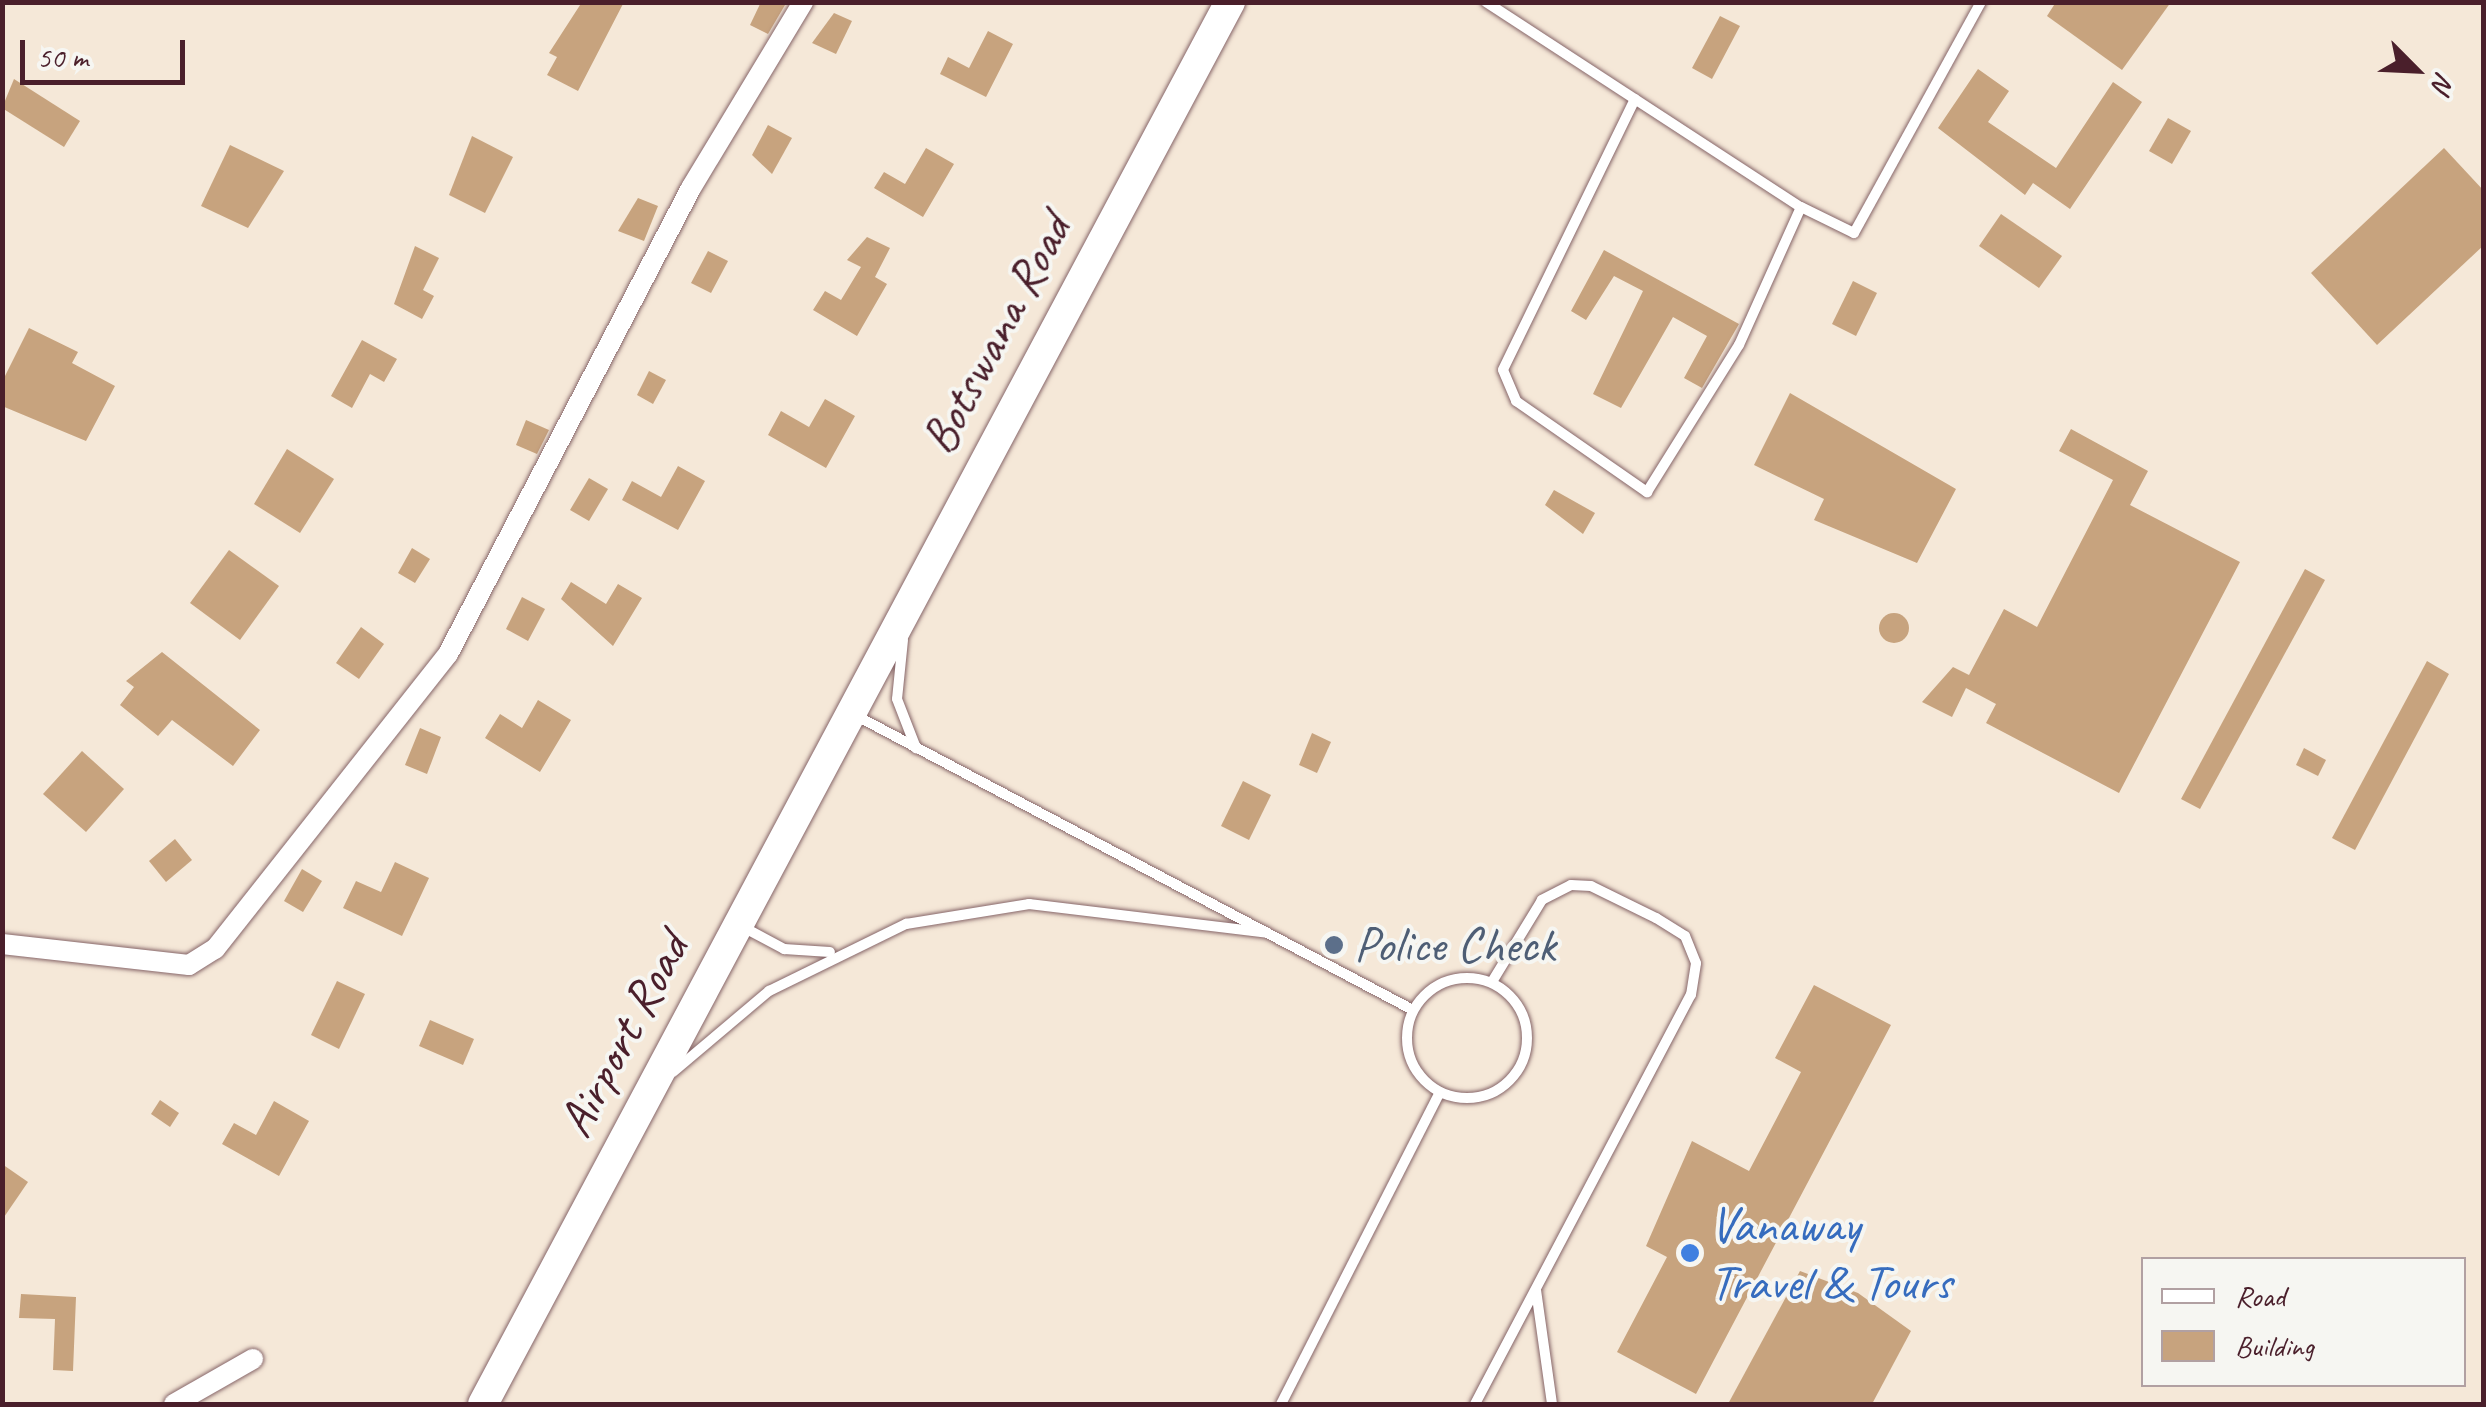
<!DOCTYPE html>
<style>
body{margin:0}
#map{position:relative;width:2486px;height:1407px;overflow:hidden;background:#f5e8d8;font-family:Caveat,sans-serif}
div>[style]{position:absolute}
.building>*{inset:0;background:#c7a37e}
.round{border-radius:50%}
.roads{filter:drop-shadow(0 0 2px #866568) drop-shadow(0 0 2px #866568)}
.lane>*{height:10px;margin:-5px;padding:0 5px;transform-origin:5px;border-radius:5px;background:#fff}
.lane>.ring{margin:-5px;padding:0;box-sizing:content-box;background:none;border:10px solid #fff;border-radius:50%}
.street>*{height:20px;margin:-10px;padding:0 10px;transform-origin:10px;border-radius:10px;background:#fff}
.secondary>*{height:30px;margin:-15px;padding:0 15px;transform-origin:15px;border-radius:15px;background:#fff}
.dots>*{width:28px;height:28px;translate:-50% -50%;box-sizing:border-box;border:5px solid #f6f6f2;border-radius:50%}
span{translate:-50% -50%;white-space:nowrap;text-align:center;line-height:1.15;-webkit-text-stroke:8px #f6f6f2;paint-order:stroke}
.street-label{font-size:50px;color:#4a1f2b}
.service-label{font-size:50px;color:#4e5e75}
.left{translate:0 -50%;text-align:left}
.shop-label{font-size:50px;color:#366cbe}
.frame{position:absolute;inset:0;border:5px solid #4a1f2b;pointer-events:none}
.legend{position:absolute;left:2141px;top:1257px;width:325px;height:130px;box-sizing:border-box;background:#f6f6f2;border:2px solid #b1a0a2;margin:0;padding:12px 18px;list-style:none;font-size:30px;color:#4a1f2b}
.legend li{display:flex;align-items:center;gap:20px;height:50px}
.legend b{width:50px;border:2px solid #b1a0a2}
.north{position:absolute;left:2366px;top:20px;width:100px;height:100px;-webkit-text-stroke:8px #f6f6f2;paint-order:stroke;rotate:114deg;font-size:28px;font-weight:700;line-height:40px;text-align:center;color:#4a1f2b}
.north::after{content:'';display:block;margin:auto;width:35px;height:45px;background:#4a1f2b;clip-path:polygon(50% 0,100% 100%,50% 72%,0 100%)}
.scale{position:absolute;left:20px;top:40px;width:165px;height:45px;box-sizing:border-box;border:5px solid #4a1f2b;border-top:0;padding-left:12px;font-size:30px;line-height:35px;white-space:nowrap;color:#4a1f2b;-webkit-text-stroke:8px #f6f6f2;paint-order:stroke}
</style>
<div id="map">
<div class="building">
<div style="clip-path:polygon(582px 2px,624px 2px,578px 91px,547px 75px,557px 57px,549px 53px)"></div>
<div style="clip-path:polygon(761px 2px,785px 5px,768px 34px,750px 25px)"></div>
<div style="clip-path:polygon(2056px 2px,2171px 2px,2122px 70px,2047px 16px)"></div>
<div style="clip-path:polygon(834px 13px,852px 21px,836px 54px,812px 43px)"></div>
<div style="clip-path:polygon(1720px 16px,1740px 26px,1712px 79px,1692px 68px)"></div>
<div style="clip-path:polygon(988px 31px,1013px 44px,986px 97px,940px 74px,948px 57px,969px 68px)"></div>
<div style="clip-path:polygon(1978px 69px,2009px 91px,1988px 122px,2056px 168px,2113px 82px,2142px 102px,2070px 209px,2033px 183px,2025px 195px,1938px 128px)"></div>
<div style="clip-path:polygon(14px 79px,80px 121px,64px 147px,2px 108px)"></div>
<div style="clip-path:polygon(2168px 118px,2191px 131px,2172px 164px,2149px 151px)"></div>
<div style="clip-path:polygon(768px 125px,792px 138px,772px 174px,752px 155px)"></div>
<div style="clip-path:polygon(472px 136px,513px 157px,485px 213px,449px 195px)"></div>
<div style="clip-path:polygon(230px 145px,284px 171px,248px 228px,201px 206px)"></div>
<div style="clip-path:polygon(926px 148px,954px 164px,923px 217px,874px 188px,884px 172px,905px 184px)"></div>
<div style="clip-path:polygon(2444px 148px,2484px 191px,2484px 245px,2377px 345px,2311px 273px)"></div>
<div style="clip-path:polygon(638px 198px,658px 206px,644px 241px,618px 231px)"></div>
<div style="clip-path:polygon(2001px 214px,2062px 256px,2039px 288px,1979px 246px)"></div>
<div style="clip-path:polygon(867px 237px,890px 248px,875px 277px,887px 284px,857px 336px,813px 310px,825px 291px,841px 300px,861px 267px,847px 260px)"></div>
<div style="clip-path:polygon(415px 246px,439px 258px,423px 290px,434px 296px,422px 319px,394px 304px)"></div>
<div style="clip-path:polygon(1604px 250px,1739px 324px,1702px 388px,1684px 378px,1707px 336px,1673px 317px,1621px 408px,1593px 394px,1643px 291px,1614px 276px,1586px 320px,1571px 311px)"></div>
<div style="clip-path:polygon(708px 251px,728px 261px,711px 293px,691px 283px)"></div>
<div style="clip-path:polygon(1853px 281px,1877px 293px,1856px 336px,1832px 324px)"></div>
<div style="clip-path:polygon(29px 328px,78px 352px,72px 363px,115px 386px,86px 441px,2px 406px,2px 382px)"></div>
<div style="clip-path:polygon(362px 340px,397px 359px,384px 382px,370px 374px,352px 408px,331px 396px)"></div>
<div style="clip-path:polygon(649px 371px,666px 380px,653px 404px,637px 395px)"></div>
<div style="clip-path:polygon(1790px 393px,1956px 489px,1917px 563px,1814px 520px,1824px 499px,1754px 465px)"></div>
<div style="clip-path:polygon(825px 399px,855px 416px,826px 468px,768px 435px,781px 411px,809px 427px)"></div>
<div style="clip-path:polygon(526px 420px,549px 430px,537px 454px,516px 445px)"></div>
<div style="clip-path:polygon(2071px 429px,2148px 471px,2130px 505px,2240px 562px,2119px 793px,1986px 723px,1996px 704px,1966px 688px,1952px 717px,1922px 702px,1953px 667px,1969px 675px,2004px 609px,2037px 627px,2113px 480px,2059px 451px)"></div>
<div style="clip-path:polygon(287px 449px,334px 479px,300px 533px,254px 504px)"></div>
<div style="clip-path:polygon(678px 466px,705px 481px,678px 530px,622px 500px,632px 481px,661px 497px)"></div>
<div style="clip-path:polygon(589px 478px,608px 489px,589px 521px,570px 510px)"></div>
<div style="clip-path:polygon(1554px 490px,1595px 513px,1583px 534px,1545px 505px)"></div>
<div style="clip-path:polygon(412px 548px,430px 559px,415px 583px,398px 573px)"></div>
<div style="clip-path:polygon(229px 550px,279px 586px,240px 640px,190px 603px)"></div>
<div style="clip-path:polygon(2305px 569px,2325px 580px,2200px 809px,2181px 799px)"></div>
<div style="clip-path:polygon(571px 582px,606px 604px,618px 584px,642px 598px,613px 646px,561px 599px)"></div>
<div style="clip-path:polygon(522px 597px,545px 609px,528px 641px,506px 629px)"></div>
<div class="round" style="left:1879px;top:613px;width:30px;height:30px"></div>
<div style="clip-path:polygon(361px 627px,384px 644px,359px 679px,336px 663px)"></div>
<div style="clip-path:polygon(162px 652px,260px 730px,233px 766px,172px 720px,158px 736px,120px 705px,134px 687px,126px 681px)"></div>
<div style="clip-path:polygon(2427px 661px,2449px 674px,2355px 850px,2332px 838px)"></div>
<div style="clip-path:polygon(538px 700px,571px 720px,540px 772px,485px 738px,500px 714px,522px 728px)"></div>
<div style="clip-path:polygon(420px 728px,441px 737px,427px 774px,405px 765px)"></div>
<div style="clip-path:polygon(1312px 733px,1331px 742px,1317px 773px,1299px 765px)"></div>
<div style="clip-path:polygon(2304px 748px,2326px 760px,2318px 776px,2296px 765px)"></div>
<div style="clip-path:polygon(82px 751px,124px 789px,86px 832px,43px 794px)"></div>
<div style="clip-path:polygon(1243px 781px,1271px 795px,1249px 840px,1221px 826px)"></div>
<div style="clip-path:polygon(175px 839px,192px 860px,166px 882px,149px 861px)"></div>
<div style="clip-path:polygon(395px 862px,429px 878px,402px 936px,343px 908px,356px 881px,381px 892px)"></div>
<div style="clip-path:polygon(302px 869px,322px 881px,303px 912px,284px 901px)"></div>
<div style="clip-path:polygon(337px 981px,365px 994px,339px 1049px,311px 1035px)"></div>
<div style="clip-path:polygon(1814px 985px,1891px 1025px,1696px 1394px,1617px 1352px,1667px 1257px,1646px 1246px,1692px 1141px,1749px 1171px,1801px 1072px,1775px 1058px)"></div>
<div style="clip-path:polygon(430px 1020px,474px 1039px,463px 1065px,419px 1046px)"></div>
<div style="clip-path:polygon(160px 1100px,179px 1113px,170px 1127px,151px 1114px)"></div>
<div style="clip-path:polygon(274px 1101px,309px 1121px,279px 1176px,222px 1144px,234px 1123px,256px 1135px)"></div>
<div style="clip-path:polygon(2px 1164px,28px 1182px,2px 1220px)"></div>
<div style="clip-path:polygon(1800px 1271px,1858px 1293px,1911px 1331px,1872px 1404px,1728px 1404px)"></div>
<div style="clip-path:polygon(21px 1294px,76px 1297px,73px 1371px,53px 1370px,55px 1319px,19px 1318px)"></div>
</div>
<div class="roads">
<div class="lane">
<div style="left:1486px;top:2px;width:376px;rotate:33.1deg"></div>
<div style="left:1635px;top:99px;width:301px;rotate:116deg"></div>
<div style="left:1503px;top:370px;width:34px;rotate:67deg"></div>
<div style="left:1516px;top:401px;width:160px;rotate:34.8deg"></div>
<div style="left:1647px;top:492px;width:173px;rotate:-58deg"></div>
<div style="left:1739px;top:345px;width:151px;rotate:-65.8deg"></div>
<div style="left:1801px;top:207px;width:59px;rotate:26.1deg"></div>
<div style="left:1854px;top:233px;width:264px;rotate:-61.2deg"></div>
<div style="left:903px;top:640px;width:59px;rotate:95.8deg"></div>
<div style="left:897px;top:699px;width:53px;rotate:68.8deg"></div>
<div style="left:853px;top:714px;width:633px;rotate:27.86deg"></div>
<div style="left:743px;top:927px;width:47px;rotate:28.2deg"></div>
<div style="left:784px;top:949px;width:46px;rotate:3.7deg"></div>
<div class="ring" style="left:1407px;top:978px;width:110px;height:110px"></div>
<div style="left:673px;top:1072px;width:126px;rotate:-40.2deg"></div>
<div style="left:769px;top:991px;width:153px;rotate:-26.1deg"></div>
<div style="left:906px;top:924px;width:125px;rotate:-9.2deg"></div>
<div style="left:1029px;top:904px;width:240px;rotate:6.9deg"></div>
<div style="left:1536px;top:1290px;width:115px;rotate:82deg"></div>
<div style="left:1281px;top:1404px;width:350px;rotate:-63deg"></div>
<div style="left:1475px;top:1404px;width:463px;rotate:-62.2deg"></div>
<div style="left:1691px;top:995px;width:32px;rotate:-81deg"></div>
<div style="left:1696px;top:963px;width:29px;rotate:-112deg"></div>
<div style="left:1685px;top:936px;width:34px;rotate:-148deg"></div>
<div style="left:1656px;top:918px;width:72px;rotate:-153.8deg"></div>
<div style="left:1591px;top:886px;width:20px;rotate:-177deg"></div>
<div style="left:1571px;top:885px;width:33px;rotate:153deg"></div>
<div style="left:1542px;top:900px;width:96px;rotate:121.4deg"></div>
</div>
<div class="street">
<div style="left:2px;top:944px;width:188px;rotate:6.4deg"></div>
<div style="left:189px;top:965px;width:31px;rotate:-32deg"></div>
<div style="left:215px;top:949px;width:376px;rotate:-51.7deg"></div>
<div style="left:448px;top:654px;width:526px;rotate:-62.46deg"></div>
<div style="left:691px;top:188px;width:217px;rotate:-58.9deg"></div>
<div style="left:174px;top:1404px;width:91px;rotate:-29.7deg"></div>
</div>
<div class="secondary">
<div style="left:483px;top:1404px;width:1589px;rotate:-61.95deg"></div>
</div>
</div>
<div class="dots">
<div style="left:1334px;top:945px;background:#5c6f8a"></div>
<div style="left:1690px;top:1253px;background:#3f7fe0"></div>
</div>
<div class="street-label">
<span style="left:996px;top:334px;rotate:-62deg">Botswana Road</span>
<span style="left:623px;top:1035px;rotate:-62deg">Airport Road</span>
</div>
<div class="service-label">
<span class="left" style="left:1354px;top:945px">Police Check</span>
</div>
<div class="shop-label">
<span class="left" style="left:1710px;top:1253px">Vanaway<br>Travel &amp; Tours</span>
</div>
<div class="frame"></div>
<ul class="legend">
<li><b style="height:12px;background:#fff"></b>Road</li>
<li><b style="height:28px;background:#c7a37e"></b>Building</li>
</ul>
<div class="north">N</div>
<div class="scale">50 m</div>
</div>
